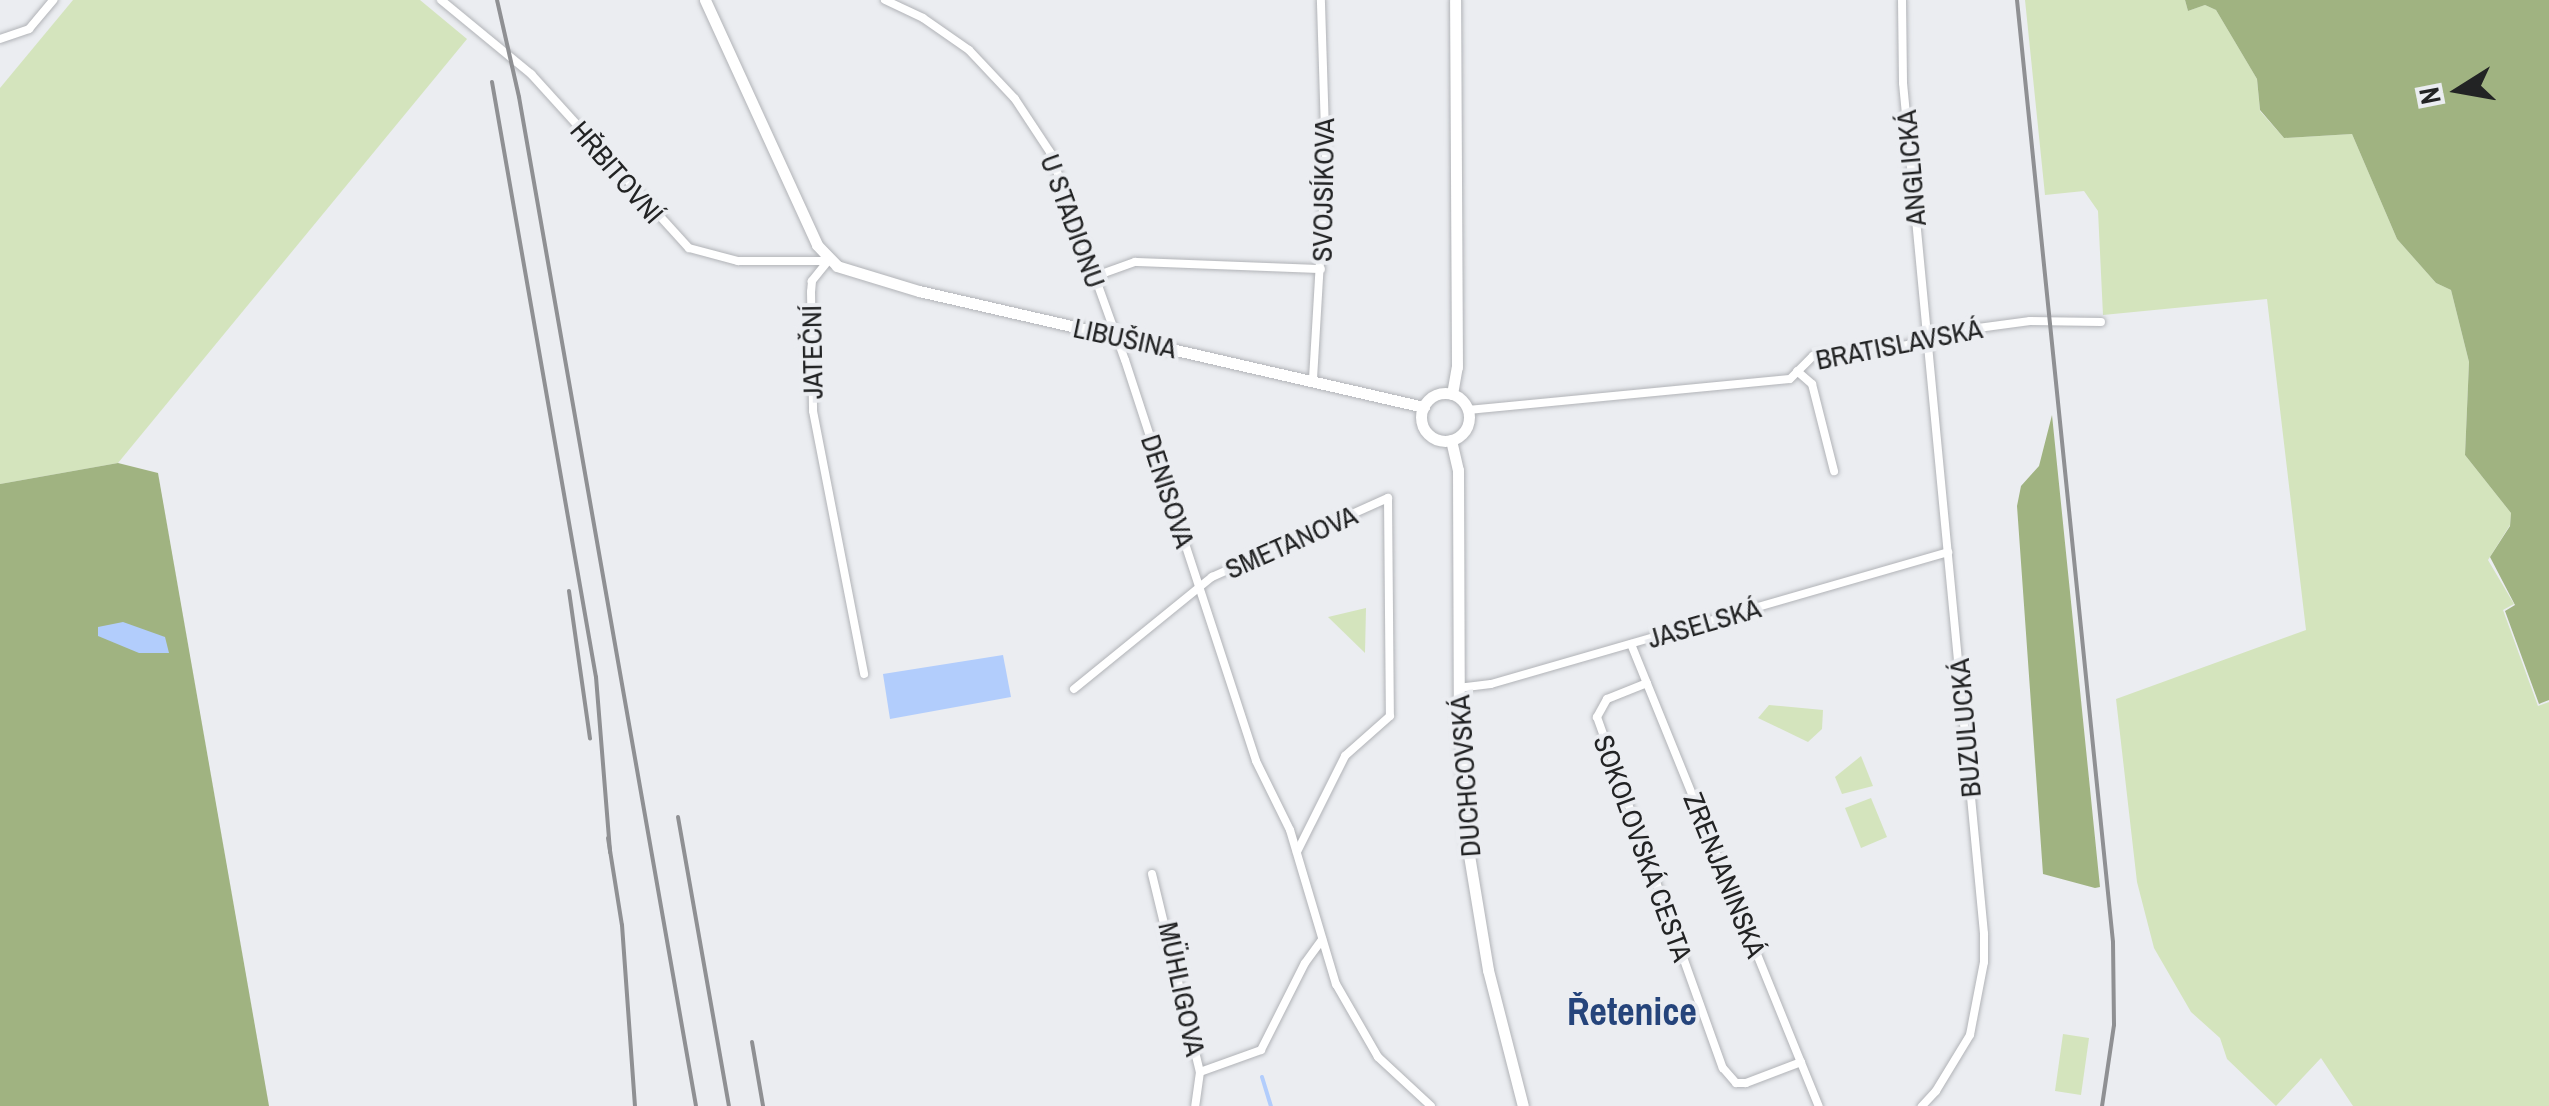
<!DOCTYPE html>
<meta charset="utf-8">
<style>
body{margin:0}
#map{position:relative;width:2549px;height:1106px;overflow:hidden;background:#ebedf1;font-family:"Archivo Narrow",sans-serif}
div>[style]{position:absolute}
.green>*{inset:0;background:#d4e4bd}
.forest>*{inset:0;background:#a0b381}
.water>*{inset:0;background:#b2cdfc}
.stream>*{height:4px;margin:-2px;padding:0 2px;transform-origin:2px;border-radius:2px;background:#b2cdfc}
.roads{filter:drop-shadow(0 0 2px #b1b3b7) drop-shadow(0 0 2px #b1b3b7)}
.street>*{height:8px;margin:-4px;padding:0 4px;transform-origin:4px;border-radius:4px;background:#fff}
.secondary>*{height:11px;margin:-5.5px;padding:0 5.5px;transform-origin:5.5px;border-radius:5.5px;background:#fff}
.secondary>.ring{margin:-5.5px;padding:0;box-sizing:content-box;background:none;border:11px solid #fff;border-radius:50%}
.rail>*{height:4px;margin:-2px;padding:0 2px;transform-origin:2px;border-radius:2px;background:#8f9093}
span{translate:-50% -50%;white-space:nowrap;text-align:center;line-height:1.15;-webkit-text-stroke:8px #ebedf1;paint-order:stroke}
.street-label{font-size:28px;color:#222324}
.district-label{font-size:38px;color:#25447b;font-weight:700}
.north{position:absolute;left:2409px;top:40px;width:100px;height:100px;-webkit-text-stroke:8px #ebedf1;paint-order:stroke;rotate:259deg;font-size:28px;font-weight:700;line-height:40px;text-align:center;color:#222324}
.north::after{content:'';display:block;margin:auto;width:35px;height:45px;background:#222324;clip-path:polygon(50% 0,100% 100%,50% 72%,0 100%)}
</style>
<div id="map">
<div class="green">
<div style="clip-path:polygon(73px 0,420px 0,467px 39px,118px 463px,0 484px,0 88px)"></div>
<div style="clip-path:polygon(2025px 0,2185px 0,2188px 11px,2205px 5px,2216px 10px,2257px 79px,2260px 111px,2284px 138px,2352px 134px,2397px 239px,2436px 283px,2451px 290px,2469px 362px,2465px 455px,2511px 513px,2510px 525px,2488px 560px,2514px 604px,2503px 610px,2538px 706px,2549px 702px,2549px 1106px,2353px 1106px,2321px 1058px,2276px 1106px,2227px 1059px,2220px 1038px,2191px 1012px,2154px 948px,2137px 882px,2116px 699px,2306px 630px,2267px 299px,2103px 315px,2098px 211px,2084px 191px,2045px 195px)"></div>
<div style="clip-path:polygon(1366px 608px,1365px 653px,1328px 617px)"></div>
<div style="clip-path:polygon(1769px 705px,1823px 710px,1822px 729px,1808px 742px,1758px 718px)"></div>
<div style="clip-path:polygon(1861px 756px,1873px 786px,1842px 794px,1835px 777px)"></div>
<div style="clip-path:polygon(1871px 798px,1887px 837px,1861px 848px,1845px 808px)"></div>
<div style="clip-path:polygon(2063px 1034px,2089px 1038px,2081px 1095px,2055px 1091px)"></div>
</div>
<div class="forest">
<div style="clip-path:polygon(2185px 0,2549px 0,2549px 700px,2539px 704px,2505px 611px,2515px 605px,2490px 557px,2510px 526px,2511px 513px,2465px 455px,2469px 362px,2451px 290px,2436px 283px,2397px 239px,2352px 134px,2284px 138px,2260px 110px,2257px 79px,2216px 10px,2205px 5px,2188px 11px)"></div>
<div style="clip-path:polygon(2052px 415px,2100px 887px,2095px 888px,2043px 874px,2017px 506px,2021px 486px,2039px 466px)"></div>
<div style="clip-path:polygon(118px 463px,158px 473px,269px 1106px,0 1106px,0 484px)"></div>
</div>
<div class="water">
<div style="clip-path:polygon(123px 622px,165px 637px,169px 653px,139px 653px,98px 636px,98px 627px)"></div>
<div style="clip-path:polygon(1003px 655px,1011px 697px,890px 719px,883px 674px)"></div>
</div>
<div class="stream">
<div style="left:1262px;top:1077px;width:30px;rotate:73deg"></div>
</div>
<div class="roads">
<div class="street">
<div style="left:441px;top:0;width:117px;rotate:39.4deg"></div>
<div style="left:531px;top:74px;width:235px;rotate:47.8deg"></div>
<div style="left:689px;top:248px;width:51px;rotate:14.9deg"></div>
<div style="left:738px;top:261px;width:90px"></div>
<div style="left:885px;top:0;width:42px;rotate:25.3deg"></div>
<div style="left:923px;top:18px;width:56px;rotate:34.8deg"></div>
<div style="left:969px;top:50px;width:67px;rotate:46.8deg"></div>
<div style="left:1015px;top:99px;width:64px;rotate:56.6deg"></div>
<div style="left:1050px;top:152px;width:221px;rotate:70.2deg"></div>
<div style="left:1125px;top:360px;width:422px;rotate:71.9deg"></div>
<div style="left:1256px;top:761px;width:77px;rotate:63.8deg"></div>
<div style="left:1290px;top:830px;width:161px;rotate:73.4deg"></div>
<div style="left:1336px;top:984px;width:84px;rotate:60.1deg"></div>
<div style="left:1378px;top:1057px;width:72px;rotate:42.8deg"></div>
<div style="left:1902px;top:0;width:83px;rotate:89.3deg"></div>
<div style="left:1903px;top:83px;width:855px;rotate:84.56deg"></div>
<div style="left:1984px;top:934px;width:28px;rotate:90deg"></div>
<div style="left:1984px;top:962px;width:74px;rotate:100.9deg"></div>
<div style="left:1970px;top:1035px;width:66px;rotate:121.3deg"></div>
<div style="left:1936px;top:1091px;width:21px;rotate:133deg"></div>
<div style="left:0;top:39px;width:31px;rotate:-19deg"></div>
<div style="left:29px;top:29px;width:38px;rotate:-50deg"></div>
<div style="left:828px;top:261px;width:26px;rotate:129deg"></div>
<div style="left:812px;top:281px;width:11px;rotate:95deg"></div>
<div style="left:811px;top:292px;width:119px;rotate:89deg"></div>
<div style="left:813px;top:411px;width:268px;rotate:79deg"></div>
<div style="left:1093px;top:277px;width:45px;rotate:-19.7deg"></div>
<div style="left:1135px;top:262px;width:186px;rotate:2.2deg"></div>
<div style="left:1797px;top:371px;width:20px;rotate:41deg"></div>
<div style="left:1812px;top:384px;width:90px;rotate:75.8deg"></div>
<div style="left:1313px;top:379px;width:216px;rotate:-86.6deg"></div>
<div style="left:1326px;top:163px;width:163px;rotate:-91.8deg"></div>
<div style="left:1468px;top:410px;width:323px;rotate:-5.5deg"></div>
<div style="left:1790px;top:379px;width:33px;rotate:-45deg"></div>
<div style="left:1813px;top:356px;width:96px;rotate:-6.6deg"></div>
<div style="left:1908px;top:345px;width:21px;rotate:-29deg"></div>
<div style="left:1926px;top:335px;width:105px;rotate:-7.7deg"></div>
<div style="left:2030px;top:321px;width:71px;rotate:0.8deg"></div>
<div style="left:1631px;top:644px;width:499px;rotate:67.9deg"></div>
<div style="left:1647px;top:683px;width:43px;rotate:158.2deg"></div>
<div style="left:1607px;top:699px;width:21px;rotate:119deg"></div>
<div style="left:1597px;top:717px;width:373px;rotate:70.3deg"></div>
<div style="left:1723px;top:1068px;width:20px;rotate:49deg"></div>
<div style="left:1736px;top:1083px;width:10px"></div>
<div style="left:1746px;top:1083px;width:59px;rotate:-20.9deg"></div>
<div style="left:1458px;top:688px;width:33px;rotate:-7deg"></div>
<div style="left:1491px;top:684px;width:476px;rotate:-16.1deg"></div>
<div style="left:1074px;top:689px;width:178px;rotate:-39.1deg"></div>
<div style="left:1212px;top:577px;width:193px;rotate:-24.2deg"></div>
<div style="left:1388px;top:498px;width:218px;rotate:89.5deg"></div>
<div style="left:1390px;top:716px;width:60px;rotate:138.4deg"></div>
<div style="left:1345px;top:756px;width:107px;rotate:116.6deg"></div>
<div style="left:1152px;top:874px;width:204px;rotate:76.4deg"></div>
<div style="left:1200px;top:1072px;width:34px;rotate:98deg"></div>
<div style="left:1200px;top:1072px;width:65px;rotate:-19.8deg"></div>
<div style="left:1261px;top:1050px;width:97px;rotate:-63.2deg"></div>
<div style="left:1305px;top:963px;width:29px;rotate:-54deg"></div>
</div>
<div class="secondary">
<div style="left:705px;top:0;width:269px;rotate:65.4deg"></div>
<div style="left:817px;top:245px;width:29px;rotate:46deg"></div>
<div style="left:837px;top:266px;width:86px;rotate:17deg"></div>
<div style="left:919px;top:291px;width:518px;rotate:12.94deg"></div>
<div class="ring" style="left:1421px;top:393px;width:37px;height:37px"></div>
<div style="left:1452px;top:394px;width:27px;rotate:-80deg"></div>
<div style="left:1457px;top:367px;width:367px;rotate:-90.3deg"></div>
<div style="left:1451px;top:440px;width:31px;rotate:77deg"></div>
<div style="left:1458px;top:470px;width:239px;rotate:89.8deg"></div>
<div style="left:1459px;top:709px;width:134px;rotate:86.6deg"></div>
<div style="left:1467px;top:843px;width:129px;rotate:80.6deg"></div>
<div style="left:1488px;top:970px;width:140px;rotate:75.6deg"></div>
</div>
</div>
<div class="rail">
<div style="left:497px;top:0;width:99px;rotate:77.2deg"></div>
<div style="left:519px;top:97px;width:1024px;rotate:80.05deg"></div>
<div style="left:2017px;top:0;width:947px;rotate:84.18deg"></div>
<div style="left:2113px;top:942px;width:83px;rotate:89.3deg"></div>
<div style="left:2114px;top:1025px;width:82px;rotate:98.4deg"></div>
<div style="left:492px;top:82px;width:604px;rotate:80.09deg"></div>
<div style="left:596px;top:677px;width:176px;rotate:85.4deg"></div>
<div style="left:569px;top:591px;width:149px;rotate:81.9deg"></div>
<div style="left:678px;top:817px;width:293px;rotate:80deg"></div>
<div style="left:608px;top:838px;width:88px;rotate:80.9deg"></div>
<div style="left:622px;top:925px;width:181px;rotate:85.9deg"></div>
<div style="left:752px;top:1042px;width:65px;rotate:80.2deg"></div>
</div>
<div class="street-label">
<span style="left:1911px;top:168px;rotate:-95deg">ANGLICKÁ</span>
<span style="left:617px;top:172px;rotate:49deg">HŘBITOVNÍ</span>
<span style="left:1323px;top:190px;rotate:-89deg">SVOJSÍKOVA</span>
<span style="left:1073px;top:221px;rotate:70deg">U STADIONU</span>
<span style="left:1125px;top:338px;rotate:12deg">LIBUŠINA</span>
<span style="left:1899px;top:344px;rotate:-11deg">BRATISLAVSKÁ</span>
<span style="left:812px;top:352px;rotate:-91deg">JATEČNÍ</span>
<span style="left:1168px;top:491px;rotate:72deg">DENISOVA</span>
<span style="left:1291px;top:542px;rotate:-24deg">SMETANOVA</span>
<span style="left:1704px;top:623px;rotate:-16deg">JASELSKÁ</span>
<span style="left:1965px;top:728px;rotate:-95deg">BUZULUCKÁ</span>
<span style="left:1465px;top:776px;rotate:-94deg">DUCHCOVSKÁ</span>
<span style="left:1643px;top:848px;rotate:70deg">SOKOLOVSKÁ CESTA</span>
<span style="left:1725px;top:875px;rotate:68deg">ZRENJANINSKÁ</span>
<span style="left:1182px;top:989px;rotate:78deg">MÜHLIGOVA</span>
</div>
<div class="district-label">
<span style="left:1632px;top:1012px">Řetenice</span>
</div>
<div class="north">N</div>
</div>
